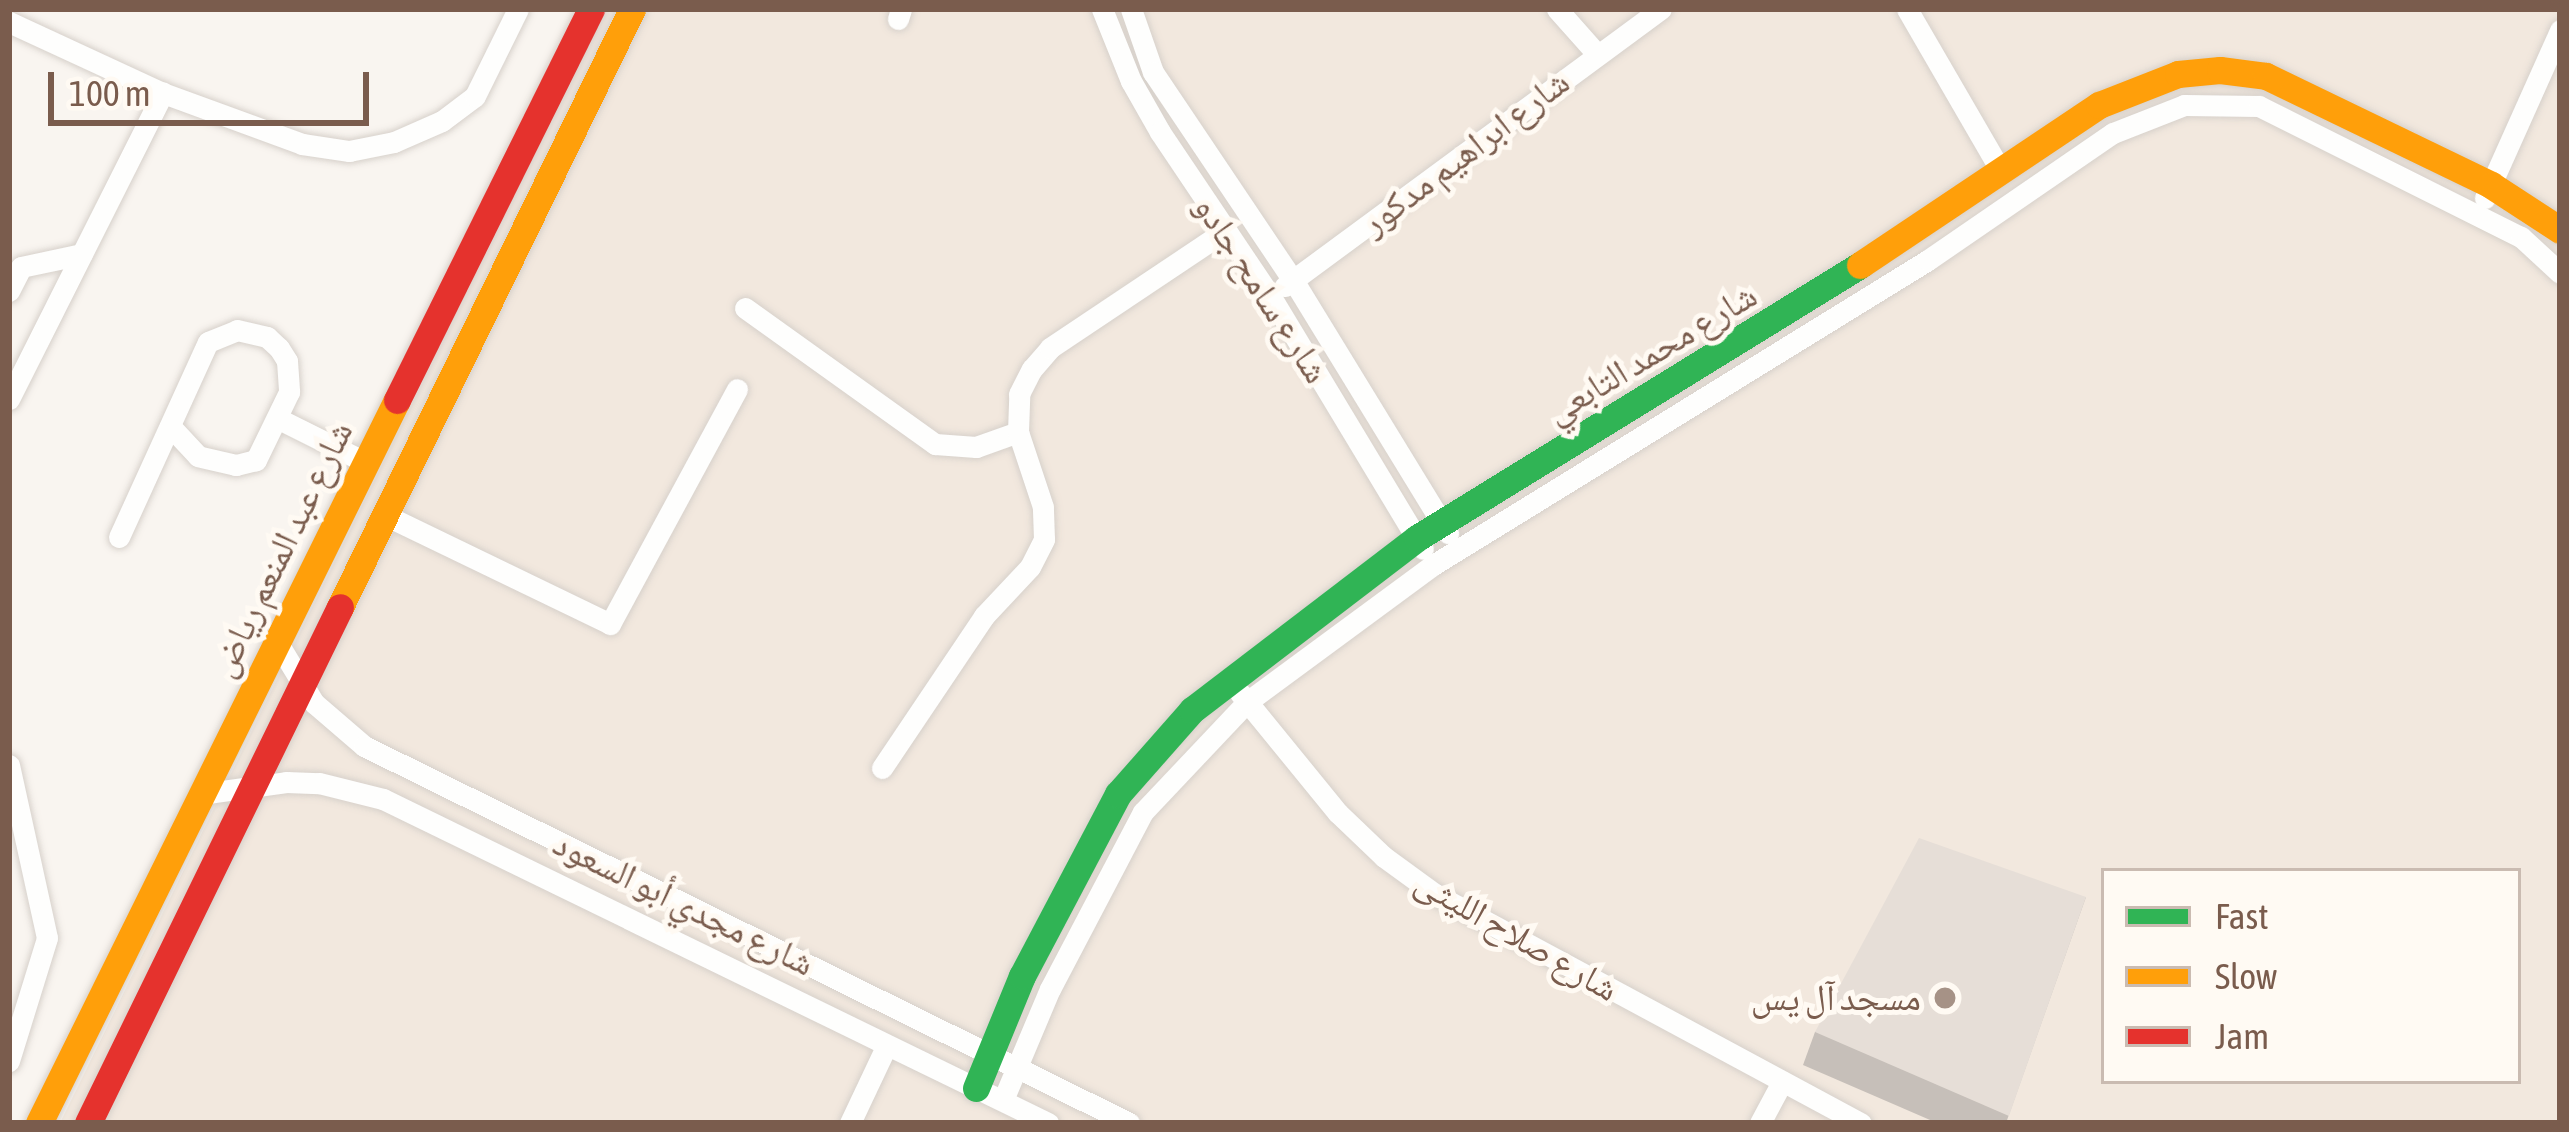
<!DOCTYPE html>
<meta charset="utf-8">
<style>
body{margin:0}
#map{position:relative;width:2569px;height:1132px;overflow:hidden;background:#f9f5f0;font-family:"Asap Condensed","Noto Naskh Arabic",sans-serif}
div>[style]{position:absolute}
.residential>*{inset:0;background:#f2e8de}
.roads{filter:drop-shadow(0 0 3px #d7d1cb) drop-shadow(0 0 3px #d7d1cb)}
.street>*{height:21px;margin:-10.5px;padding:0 10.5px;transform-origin:10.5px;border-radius:10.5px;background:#fefefd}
.fast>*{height:27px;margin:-13.5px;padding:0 13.5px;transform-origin:13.5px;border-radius:13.5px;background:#30b455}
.slow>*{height:27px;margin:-13.5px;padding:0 13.5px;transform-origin:13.5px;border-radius:13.5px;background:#ff9f0a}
.jam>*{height:27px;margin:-13.5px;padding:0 13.5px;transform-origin:13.5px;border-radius:13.5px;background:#e5322d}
.wall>*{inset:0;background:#c6bfb9}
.building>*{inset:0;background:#e6ded7}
.dots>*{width:33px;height:33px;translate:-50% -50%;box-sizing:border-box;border:6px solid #fffaf3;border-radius:50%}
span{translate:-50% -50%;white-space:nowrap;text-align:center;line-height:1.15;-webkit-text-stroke:10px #fffaf3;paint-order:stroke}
.street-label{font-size:36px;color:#7a5c4d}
.poi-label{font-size:36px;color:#7a5c4d}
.right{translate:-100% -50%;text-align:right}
.frame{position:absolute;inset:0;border:12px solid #7a5c4d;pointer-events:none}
.legend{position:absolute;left:2101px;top:868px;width:420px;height:216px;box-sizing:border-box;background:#fffaf3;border:3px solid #cabbb1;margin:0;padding:15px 21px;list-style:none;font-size:36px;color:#7a5c4d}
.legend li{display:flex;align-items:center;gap:24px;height:60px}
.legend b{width:60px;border:3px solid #cabbb1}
.scale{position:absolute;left:48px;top:72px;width:321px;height:54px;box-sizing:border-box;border:6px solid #7a5c4d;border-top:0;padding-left:15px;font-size:36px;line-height:42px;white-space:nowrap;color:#7a5c4d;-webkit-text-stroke:9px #fffaf3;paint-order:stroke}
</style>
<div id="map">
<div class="residential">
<div style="clip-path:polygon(evenodd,605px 9px,2560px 9px,2560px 1123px,60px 1123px,605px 9px,2104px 871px,2518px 871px,2518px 1081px,2104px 1081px,2104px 871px)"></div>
</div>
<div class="roads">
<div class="street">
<div style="left:1102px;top:9px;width:78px;rotate:68.1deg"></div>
<div style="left:1131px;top:81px;width:59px;rotate:60.4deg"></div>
<div style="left:1160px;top:132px;width:199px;rotate:56.1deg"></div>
<div style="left:1271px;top:297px;width:294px;rotate:58.9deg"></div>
<div style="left:1131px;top:9px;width:67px;rotate:70.8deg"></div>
<div style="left:1153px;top:72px;width:251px;rotate:56.1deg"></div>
<div style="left:1293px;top:280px;width:297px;rotate:58.5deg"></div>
<div style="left:1557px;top:9px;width:59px;rotate:48.4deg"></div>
<div style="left:1907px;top:9px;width:187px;rotate:59.9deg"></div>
<div style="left:898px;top:19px;width:10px;rotate:-73deg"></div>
<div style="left:9px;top:22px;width:170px;rotate:24.8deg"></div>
<div style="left:163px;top:93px;width:148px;rotate:20.1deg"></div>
<div style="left:302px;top:144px;width:48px;rotate:8.5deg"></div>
<div style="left:349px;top:151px;width:46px;rotate:-11.3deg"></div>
<div style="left:394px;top:142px;width:52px;rotate:-23.6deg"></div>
<div style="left:442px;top:121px;width:41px;rotate:-37.1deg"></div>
<div style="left:475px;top:96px;width:97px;rotate:-63.7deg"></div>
<div style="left:2485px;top:198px;width:184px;rotate:-65.9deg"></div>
<div style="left:1285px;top:286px;width:467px;rotate:-36.4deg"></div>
<div style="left:9px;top:291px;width:27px;rotate:-63deg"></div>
<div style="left:21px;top:267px;width:62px;rotate:-12deg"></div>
<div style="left:745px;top:308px;width:234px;rotate:35.6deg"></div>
<div style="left:935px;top:444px;width:41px;rotate:4.2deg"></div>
<div style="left:976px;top:447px;width:45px;rotate:-19.7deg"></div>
<div style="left:9px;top:399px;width:343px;rotate:-63.3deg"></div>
<div style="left:277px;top:418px;width:96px;rotate:26.6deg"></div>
<div style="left:385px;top:515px;width:250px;rotate:25.8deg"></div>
<div style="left:610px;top:624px;width:267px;rotate:-61.6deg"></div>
<div style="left:119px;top:537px;width:214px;rotate:-65.5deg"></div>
<div style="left:208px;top:342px;width:31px;rotate:-22deg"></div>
<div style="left:237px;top:330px;width:31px;rotate:13deg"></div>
<div style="left:267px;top:337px;width:16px;rotate:43deg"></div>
<div style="left:279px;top:348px;width:15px;rotate:58deg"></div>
<div style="left:287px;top:361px;width:31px;rotate:86deg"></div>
<div style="left:289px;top:392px;width:76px;rotate:115.9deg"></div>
<div style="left:256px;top:460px;width:21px;rotate:166deg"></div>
<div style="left:236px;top:465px;width:39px;rotate:-167deg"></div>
<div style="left:198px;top:456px;width:40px;rotate:-133deg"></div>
<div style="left:276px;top:640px;width:74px;rotate:58.9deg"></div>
<div style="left:314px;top:703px;width:66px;rotate:40.7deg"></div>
<div style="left:364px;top:746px;width:853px;rotate:26.23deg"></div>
<div style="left:1240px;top:693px;width:155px;rotate:50.8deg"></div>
<div style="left:1338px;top:813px;width:64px;rotate:43.7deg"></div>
<div style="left:1384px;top:857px;width:63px;rotate:36deg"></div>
<div style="left:1435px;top:894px;width:484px;rotate:28.3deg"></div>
<div style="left:9px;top:765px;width:177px;rotate:77.6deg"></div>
<div style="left:47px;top:938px;width:129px;rotate:107.2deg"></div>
<div style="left:882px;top:768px;width:183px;rotate:-56.1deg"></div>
<div style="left:984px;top:616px;width:67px;rotate:-46.8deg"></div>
<div style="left:1030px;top:567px;width:31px;rotate:-63deg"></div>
<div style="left:1044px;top:539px;width:32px;rotate:-92deg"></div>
<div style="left:1043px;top:507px;width:79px;rotate:-108.4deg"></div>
<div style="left:1018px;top:432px;width:38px;rotate:-88deg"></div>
<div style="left:1019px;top:394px;width:28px;rotate:-63deg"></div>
<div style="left:1032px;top:369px;width:28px;rotate:-49deg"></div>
<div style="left:1050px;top:348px;width:212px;rotate:-33.8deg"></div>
<div style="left:200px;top:794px;width:87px;rotate:-7.9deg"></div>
<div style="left:286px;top:782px;width:33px;rotate:2deg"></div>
<div style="left:319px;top:783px;width:66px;rotate:14deg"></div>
<div style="left:383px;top:799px;width:740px;rotate:25.98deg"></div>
<div style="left:1003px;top:1100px;width:121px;rotate:-67.1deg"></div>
<div style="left:1050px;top:989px;width:200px;rotate:-62.3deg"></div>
<div style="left:1143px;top:812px;width:151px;rotate:-46.6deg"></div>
<div style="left:1247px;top:702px;width:231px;rotate:-36.4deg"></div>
<div style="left:1433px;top:565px;width:581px;rotate:-31.64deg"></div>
<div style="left:1928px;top:260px;width:224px;rotate:-34.5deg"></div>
<div style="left:2113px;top:133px;width:76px;rotate:-21.5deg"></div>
<div style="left:2184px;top:105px;width:75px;rotate:0.8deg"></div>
<div style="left:2259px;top:106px;width:293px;rotate:26.6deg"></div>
<div style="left:2521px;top:237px;width:53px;rotate:42.7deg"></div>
<div style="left:850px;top:1123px;width:84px;rotate:-64.7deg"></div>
<div style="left:1760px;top:1123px;width:47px;rotate:-61.8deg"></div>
</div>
<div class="fast">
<div style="left:976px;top:1088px;width:121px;rotate:-67.7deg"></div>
<div style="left:1022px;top:976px;width:206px;rotate:-62.2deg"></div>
<div style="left:1118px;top:794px;width:112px;rotate:-48.6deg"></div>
<div style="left:1192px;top:710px;width:283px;rotate:-37.4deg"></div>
<div style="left:1417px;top:538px;width:520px;rotate:-31.64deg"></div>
</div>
<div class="slow">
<div style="left:1860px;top:265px;width:288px;rotate:-33.8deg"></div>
<div style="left:2099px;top:105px;width:85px;rotate:-21.4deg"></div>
<div style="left:2178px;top:74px;width:42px;rotate:-5.4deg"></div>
<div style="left:2220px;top:70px;width:46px;rotate:7.4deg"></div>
<div style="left:2266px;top:76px;width:250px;rotate:25.8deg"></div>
<div style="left:2491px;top:185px;width:82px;rotate:33.1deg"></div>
<div style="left:340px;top:607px;width:665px;rotate:-63.97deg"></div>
<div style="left:39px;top:1123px;width:807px;rotate:-63.66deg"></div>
</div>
<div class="jam">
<div style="left:397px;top:400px;width:436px;rotate:-63.6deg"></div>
<div style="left:88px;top:1123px;width:574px;rotate:-63.97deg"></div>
</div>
</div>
<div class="wall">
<div style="clip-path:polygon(2086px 897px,2006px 1123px,1937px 1123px,1803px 1065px,1815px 1032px)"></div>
</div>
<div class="building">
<div style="clip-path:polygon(1919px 838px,2086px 897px,2009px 1116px,1815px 1032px)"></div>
</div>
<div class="dots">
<div style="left:1945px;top:998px;background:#a69286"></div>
</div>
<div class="street-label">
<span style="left:1465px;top:152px;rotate:-37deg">شارع ابراهيم مدكور</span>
<span style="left:1262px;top:289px;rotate:57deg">شارع سامح جادو</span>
<span style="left:1651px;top:353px;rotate:-31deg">شارع محمد التابعي</span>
<span style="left:281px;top:549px;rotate:-64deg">شارع عبد المنعم رياض</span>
<span style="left:684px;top:903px;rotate:26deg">شارع مجدي أبو السعود</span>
<span style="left:1517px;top:935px;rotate:30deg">شارع صلاح الليثى</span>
</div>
<div class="poi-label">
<span class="right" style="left:1921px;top:998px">مسجد آل يس</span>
</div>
<div class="frame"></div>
<ul class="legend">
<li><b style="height:15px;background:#30b455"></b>Fast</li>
<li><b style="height:15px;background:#ff9f0a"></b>Slow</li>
<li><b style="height:15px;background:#e5322d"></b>Jam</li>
</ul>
<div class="scale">100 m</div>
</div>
